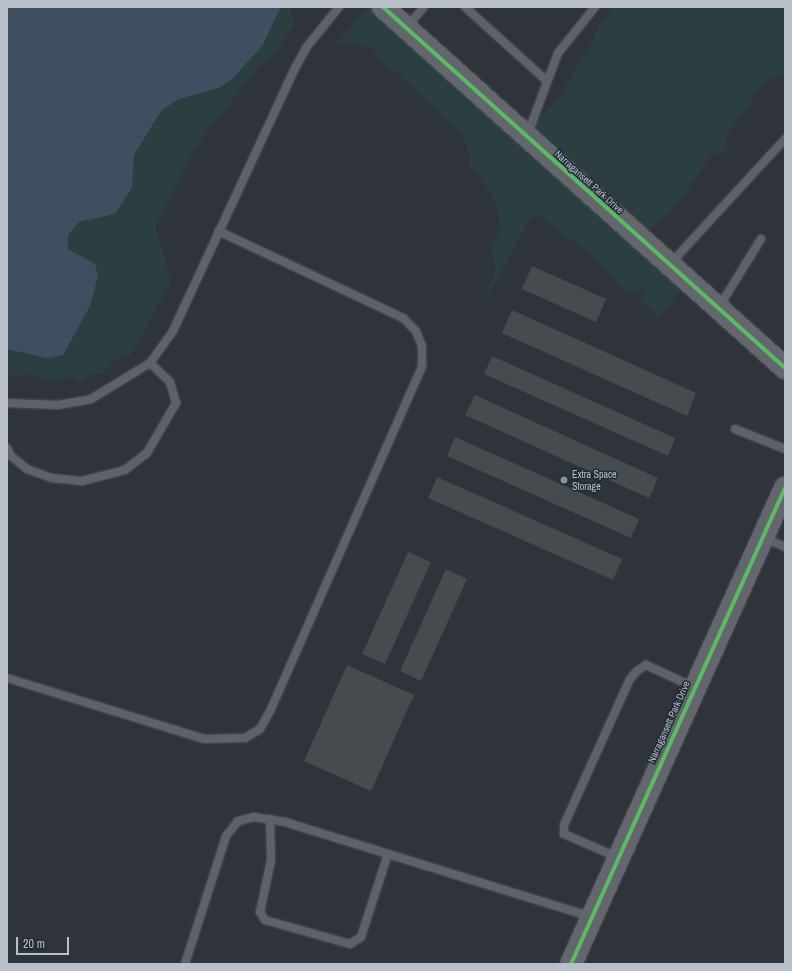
<!DOCTYPE html>
<style>
body{margin:0}
#map{position:relative;width:792px;height:971px;overflow:hidden;background:#2e343a;font-family:"Archivo Narrow",sans-serif}
div>[style]{position:absolute}
.green>*{inset:0;background:#2c3f40}
.water>*{inset:0;background:#3f4f62}
.building>*{inset:0;background:#464b50}
.roads{filter:drop-shadow(0 0 1px #4c5055) drop-shadow(0 0 1px #4c5055)}
.lane>*{height:8px;margin:-4px;padding:0 4px;transform-origin:4px;border-radius:4px;background:#5e6268}
.secondary>*{height:22px;margin:-11px;padding:0 11px;transform-origin:11px;border-radius:11px;background:#63666d}
.cycleway>*{height:4px;margin:-2px;padding:0 2px;transform-origin:2px;border-radius:2px;background:#5cba63}
.dots>*{width:11px;height:11px;translate:-50% -50%;box-sizing:border-box;border:2px solid #222a35;border-radius:50%}
span{translate:-50% -50%;white-space:nowrap;text-align:center;line-height:1.15;-webkit-text-stroke:3px #222a35;paint-order:stroke}
.street-label{font-size:10px;color:#b9c0ca}
.poi-label{font-size:10px;color:#b9c0ca}
.left{translate:0 -50%;text-align:left}
.frame{position:absolute;inset:0;border:8px solid #b9c0ca;pointer-events:none}
.scale{position:absolute;left:16px;top:937px;width:53px;height:18px;box-sizing:border-box;border:2px solid #b9c0ca;border-top:0;padding-left:5px;font-size:12px;line-height:14px;white-space:nowrap;color:#b9c0ca;-webkit-text-stroke:3px #222a35;paint-order:stroke}
</style>
<div id="map">
<div class="green">
<div style="clip-path:polygon(281px 7px,289px 7px,295px 23px,270px 60px,260px 65px,192px 152px,156px 226px,171px 283px,130px 356px,113px 361px,103px 374px,91px 374px,78px 382px,70px 376px,58px 382px,29px 374px,7px 377px,7px 349px,47px 358px,63px 354px,90px 306px,95px 264px,68px 249px,68px 235px,79px 222px,115px 214px,132px 188px,134px 155px,161px 111px,179px 99px,219px 88px,262px 46px)"></div>
<div style="clip-path:polygon(370px 7px,391px 7px,528px 129px,557px 101px,595px 37px,599px 23px,607px 18px,612px 7px,785px 7px,785px 76px,768px 78px,728px 133px,725px 150px,711px 156px,675px 208px,644px 237px,686px 284px,659px 318px,640px 300px,646px 288px,634px 294px,623px 289px,589px 254px,537px 214px,530px 219px,484px 302px,496px 269px,491px 249px,500px 231px,497px 205px,479px 174px,469px 167px,470px 154px,461px 134px,397px 73px,380px 61px,373px 49px,347px 42px,336px 44px)"></div>
</div>
<div class="water">
<div style="clip-path:polygon(7px 7px,281px 7px,262px 46px,232px 79px,219px 88px,179px 99px,161px 111px,134px 155px,132px 188px,115px 214px,79px 222px,68px 235px,68px 249px,95px 264px,98px 276px,90px 306px,63px 355px,47px 358px,7px 349px)"></div>
</div>
<div class="building">
<div style="clip-path:polygon(532px 266px,606px 299px,596px 322px,522px 289px)"></div>
<div style="clip-path:polygon(512px 310px,696px 393px,687px 416px,502px 333px)"></div>
<div style="clip-path:polygon(492px 356px,675px 438px,668px 456px,484px 374px)"></div>
<div style="clip-path:polygon(475px 395px,658px 478px,649px 498px,465px 415px)"></div>
<div style="clip-path:polygon(455px 437px,639px 519px,631px 538px,447px 456px)"></div>
<div style="clip-path:polygon(437px 477px,622px 559px,613px 580px,428px 498px)"></div>
<div style="clip-path:polygon(408px 552px,431px 562px,385px 664px,362px 654px)"></div>
<div style="clip-path:polygon(446px 569px,467px 579px,421px 681px,400px 671px)"></div>
<div style="clip-path:polygon(347px 665px,414px 695px,371px 791px,304px 761px)"></div>
</div>
<div class="roads">
<div class="lane">
<div style="left:465px;top:7px;width:110px;rotate:42.1deg"></div>
<div style="left:407px;top:27px;width:26px;rotate:-50deg"></div>
<div style="left:527px;top:136px;width:89px;rotate:-69.5deg"></div>
<div style="left:558px;top:53px;width:59px;rotate:-51.2deg"></div>
<div style="left:670px;top:264px;width:170px;rotate:-47.4deg"></div>
<div style="left:719px;top:307px;width:80px;rotate:-58.3deg"></div>
<div style="left:7px;top:403px;width:51px;rotate:2.2deg"></div>
<div style="left:58px;top:405px;width:34px;rotate:-10deg"></div>
<div style="left:91px;top:399px;width:69px;rotate:-31.4deg"></div>
<div style="left:150px;top:363px;width:39px;rotate:-54deg"></div>
<div style="left:173px;top:331px;width:288px;rotate:-65.1deg"></div>
<div style="left:294px;top:70px;width:25px;rotate:-61deg"></div>
<div style="left:306px;top:48px;width:53px;rotate:-51.2deg"></div>
<div style="left:735px;top:429px;width:54px;rotate:21.8deg"></div>
<div style="left:7px;top:448px;width:9px;rotate:63deg"></div>
<div style="left:11px;top:456px;width:21px;rotate:39deg"></div>
<div style="left:27px;top:469px;width:27px;rotate:20deg"></div>
<div style="left:52px;top:478px;width:30px;rotate:6deg"></div>
<div style="left:82px;top:481px;width:44px;rotate:-14.3deg"></div>
<div style="left:125px;top:470px;width:28px;rotate:-38deg"></div>
<div style="left:147px;top:453px;width:58px;rotate:-59.9deg"></div>
<div style="left:176px;top:403px;width:22px;rotate:-106deg"></div>
<div style="left:170px;top:382px;width:28px;rotate:-136deg"></div>
<div style="left:764px;top:538px;width:23px;rotate:23deg"></div>
<div style="left:7px;top:678px;width:206px;rotate:17.2deg"></div>
<div style="left:204px;top:739px;width:41px;rotate:-1.4deg"></div>
<div style="left:245px;top:738px;width:17px;rotate:-31deg"></div>
<div style="left:260px;top:729px;width:23px;rotate:-61deg"></div>
<div style="left:271px;top:709px;width:375px;rotate:-66.2deg"></div>
<div style="left:422px;top:366px;width:20px;rotate:-90deg"></div>
<div style="left:422px;top:346px;width:16px;rotate:-112deg"></div>
<div style="left:416px;top:331px;width:18px;rotate:-135deg"></div>
<div style="left:403px;top:318px;width:204px;rotate:-154.8deg"></div>
<div style="left:270px;top:819px;width:41px;rotate:88.6deg"></div>
<div style="left:271px;top:860px;width:53px;rotate:101.9deg"></div>
<div style="left:260px;top:912px;width:9px;rotate:58deg"></div>
<div style="left:265px;top:920px;width:88px;rotate:15.8deg"></div>
<div style="left:350px;top:944px;width:13px;rotate:-32deg"></div>
<div style="left:361px;top:937px;width:87px;rotate:-72deg"></div>
<div style="left:617px;top:857px;width:58px;rotate:-156.5deg"></div>
<div style="left:564px;top:834px;width:9px;rotate:-90deg"></div>
<div style="left:564px;top:825px;width:160px;rotate:-65.7deg"></div>
<div style="left:630px;top:679px;width:11px;rotate:-49deg"></div>
<div style="left:637px;top:671px;width:11px;rotate:-34deg"></div>
<div style="left:646px;top:665px;width:53px;rotate:24.6deg"></div>
<div style="left:185px;top:964px;width:134px;rotate:-72.2deg"></div>
<div style="left:226px;top:836px;width:19px;rotate:-51deg"></div>
<div style="left:238px;top:821px;width:16px;rotate:-14deg"></div>
<div style="left:254px;top:817px;width:31px;rotate:9deg"></div>
<div style="left:285px;top:822px;width:320px;rotate:17.2deg"></div>
</div>
<div class="secondary">
<div style="left:383px;top:7px;width:540px;rotate:41.92deg"></div>
<div style="left:571px;top:964px;width:522px;rotate:-65.79deg"></div>
</div>
</div>
<div class="cycleway">
<div style="left:383px;top:7px;width:540px;rotate:41.92deg"></div>
<div style="left:571px;top:964px;width:522px;rotate:-65.79deg"></div>
</div>
<div class="dots">
<div style="left:564px;top:480px;background:#888f98"></div>
</div>
<div class="street-label">
<span style="left:589px;top:182px;rotate:42deg">Narragansett Park Drive</span>
<span style="left:669px;top:722px;rotate:-66deg">Narragansett Park Drive</span>
</div>
<div class="poi-label">
<span class="left" style="left:572px;top:480px">Extra Space<br>Storage</span>
</div>
<div class="frame"></div>
<div class="scale">20 m</div>
</div>
